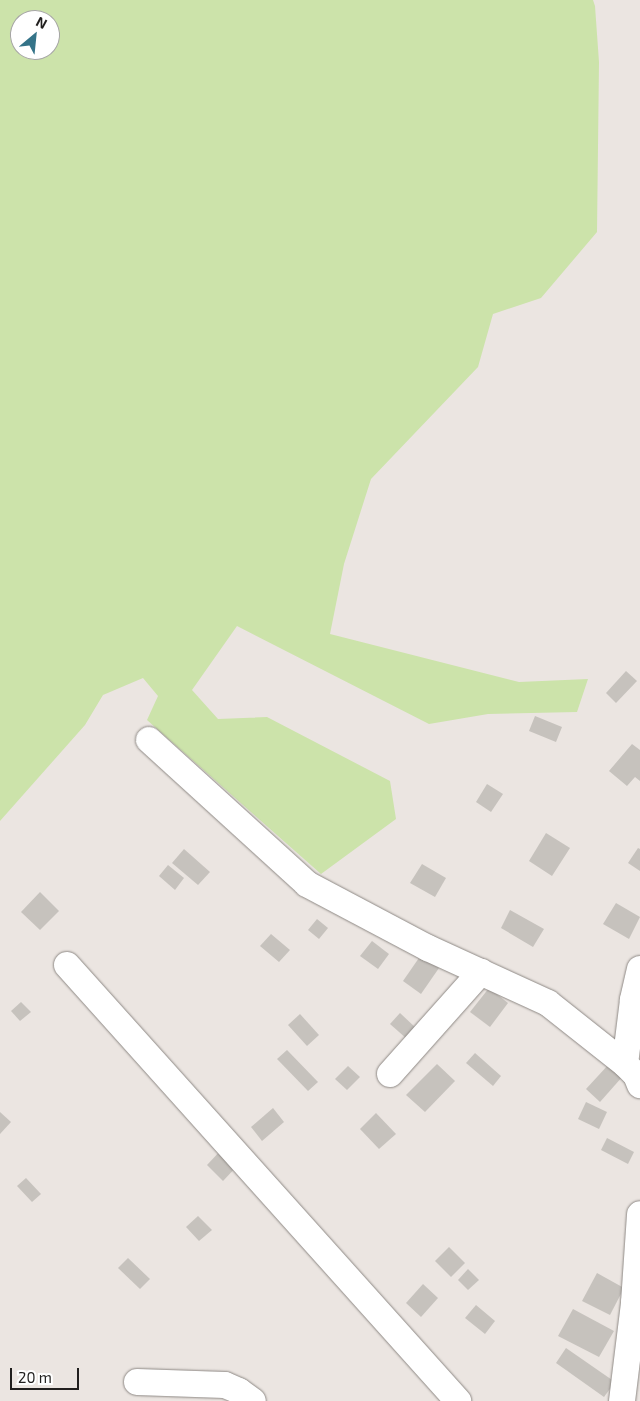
<!DOCTYPE html>
<style>
body{margin:0}
#map{position:relative;width:640px;height:1401px;overflow:hidden;background:#ebe5e1;font-family:"Exo 2",sans-serif}
div>[style]{position:absolute}
.green>*{inset:0;background:#cce3aa}
.building>*{inset:0;background:#c6c2bd}
.roads{filter:drop-shadow(0 0 1px #8e8985) drop-shadow(0 0 1px #8e8985)}
.minor>*{height:26px;margin:-13px;padding:0 13px;transform-origin:13px;border-radius:13px;background:#fff}
span{translate:-50% -50%;white-space:nowrap;text-align:center;line-height:1.15;-webkit-text-stroke:5px #fff;paint-order:stroke}
.north{position:absolute;left:10px;top:10px;width:50px;height:50px;box-sizing:border-box;background:#fff;border:1px solid #a6a5a5;border-radius:50%;rotate:28deg;font-size:14px;font-weight:700;line-height:20px;text-align:center;color:#211f1e}
.north::after{content:'';display:block;margin:auto;width:18px;height:22px;background:#347388;clip-path:polygon(50% 0,100% 100%,50% 72%,0 100%)}
.scale{position:absolute;left:10px;top:1368px;width:69px;height:22px;box-sizing:border-box;border:2px solid #211f1e;border-top:0;padding-left:6px;font-size:15px;line-height:18px;white-space:nowrap;color:#211f1e;-webkit-text-stroke:4px #fff;paint-order:stroke}
</style>
<div id="map">
<div class="green">
<div style="clip-path:polygon(evenodd,0 0,593px 0,595px 6px,599px 62px,597px 232px,541px 298px,493px 314px,478px 367px,371px 479px,344px 564px,330px 634px,519px 682px,588px 679px,577px 712px,488px 714px,429px 724px,237px 626px,192px 690px,218px 719px,267px 717px,390px 781px,396px 819px,321px 874px,147px 720px,158px 696px,143px 678px,103px 695px,85px 725px,0 821px,0 0,20px 20px,50px 20px,50px 50px,20px 50px,20px 20px)"></div>
</div>
<div class="building">
<div style="clip-path:polygon(626px 671px,637px 681px,616px 703px,606px 693px)"></div>
<div style="clip-path:polygon(535px 716px,562px 727px,556px 742px,529px 731px)"></div>
<div style="clip-path:polygon(632px 744px,640px 750px,640px 781px,635px 777px,627px 786px,609px 771px)"></div>
<div style="clip-path:polygon(487px 784px,503px 794px,491px 812px,476px 802px)"></div>
<div style="clip-path:polygon(546px 833px,570px 848px,552px 876px,529px 861px)"></div>
<div style="clip-path:polygon(638px 848px,640px 849px,640px 871px,628px 863px)"></div>
<div style="clip-path:polygon(184px 849px,210px 872px,198px 885px,172px 863px)"></div>
<div style="clip-path:polygon(422px 864px,446px 878px,435px 897px,410px 883px)"></div>
<div style="clip-path:polygon(168px 865px,184px 878px,175px 890px,159px 876px)"></div>
<div style="clip-path:polygon(40px 892px,59px 911px,40px 930px,21px 912px)"></div>
<div style="clip-path:polygon(616px 903px,640px 917px,629px 939px,603px 924px)"></div>
<div style="clip-path:polygon(510px 910px,544px 929px,533px 947px,501px 928px)"></div>
<div style="clip-path:polygon(317px 919px,328px 928px,319px 939px,308px 930px)"></div>
<div style="clip-path:polygon(271px 934px,290px 950px,279px 962px,260px 946px)"></div>
<div style="clip-path:polygon(372px 941px,389px 954px,378px 969px,360px 956px)"></div>
<div style="clip-path:polygon(421px 955px,439px 968px,421px 994px,403px 981px)"></div>
<div style="clip-path:polygon(489px 988px,508px 1003px,490px 1027px,470px 1012px)"></div>
<div style="clip-path:polygon(21px 1002px,31px 1012px,20px 1021px,11px 1011px)"></div>
<div style="clip-path:polygon(400px 1013px,417px 1029px,407px 1039px,390px 1024px)"></div>
<div style="clip-path:polygon(300px 1014px,319px 1035px,307px 1046px,288px 1025px)"></div>
<div style="clip-path:polygon(287px 1050px,318px 1082px,308px 1091px,277px 1059px)"></div>
<div style="clip-path:polygon(475px 1053px,501px 1076px,493px 1086px,466px 1063px)"></div>
<div style="clip-path:polygon(437px 1064px,455px 1081px,425px 1112px,406px 1095px)"></div>
<div style="clip-path:polygon(609px 1064px,623px 1076px,600px 1102px,586px 1089px)"></div>
<div style="clip-path:polygon(348px 1066px,360px 1077px,347px 1090px,335px 1079px)"></div>
<div style="clip-path:polygon(586px 1102px,607px 1112px,599px 1129px,578px 1119px)"></div>
<div style="clip-path:polygon(273px 1108px,284px 1122px,262px 1141px,251px 1127px)"></div>
<div style="clip-path:polygon(0 1112px,11px 1122px,0 1134px)"></div>
<div style="clip-path:polygon(376px 1113px,396px 1134px,379px 1149px,360px 1129px)"></div>
<div style="clip-path:polygon(607px 1138px,634px 1152px,628px 1164px,601px 1150px)"></div>
<div style="clip-path:polygon(222px 1149px,239px 1164px,223px 1181px,207px 1165px)"></div>
<div style="clip-path:polygon(26px 1178px,41px 1194px,32px 1202px,17px 1186px)"></div>
<div style="clip-path:polygon(198px 1216px,212px 1230px,199px 1241px,186px 1227px)"></div>
<div style="clip-path:polygon(449px 1247px,465px 1263px,451px 1277px,435px 1261px)"></div>
<div style="clip-path:polygon(128px 1258px,150px 1279px,140px 1289px,118px 1268px)"></div>
<div style="clip-path:polygon(468px 1269px,479px 1280px,468px 1290px,458px 1280px)"></div>
<div style="clip-path:polygon(597px 1273px,624px 1288px,610px 1315px,582px 1301px)"></div>
<div style="clip-path:polygon(423px 1284px,438px 1298px,421px 1317px,406px 1303px)"></div>
<div style="clip-path:polygon(476px 1305px,495px 1321px,485px 1334px,465px 1318px)"></div>
<div style="clip-path:polygon(573px 1309px,614px 1331px,599px 1357px,558px 1336px)"></div>
<div style="clip-path:polygon(566px 1348px,615px 1382px,604px 1397px,556px 1363px)"></div>
</div>
<div class="roads">
<div class="minor">
<div style="left:149px;top:740px;width:214px;rotate:42.3deg"></div>
<div style="left:307px;top:884px;width:137px;rotate:27.9deg"></div>
<div style="left:428px;top:948px;width:132px;rotate:24.6deg"></div>
<div style="left:548px;top:1003px;width:98px;rotate:38.4deg"></div>
<div style="left:67px;top:965px;width:586px;rotate:48.11deg"></div>
<div style="left:640px;top:969px;width:32px;rotate:103deg"></div>
<div style="left:633px;top:1000px;width:64px;rotate:97.1deg"></div>
<div style="left:625px;top:1064px;width:16px;rotate:45deg"></div>
<div style="left:636px;top:1075px;width:11px;rotate:68deg"></div>
<div style="left:390px;top:1074px;width:137px;rotate:-48.3deg"></div>
<div style="left:137px;top:1382px;width:88px;rotate:2deg"></div>
<div style="left:225px;top:1385px;width:15px;rotate:23deg"></div>
<div style="left:239px;top:1391px;width:17px;rotate:36deg"></div>
<div style="left:622px;top:1401px;width:99px;rotate:-83deg"></div>
<div style="left:634px;top:1303px;width:89px;rotate:-86.1deg"></div>
</div>
</div>
<div class="north">N</div>
<div class="scale">20 m</div>
</div>
